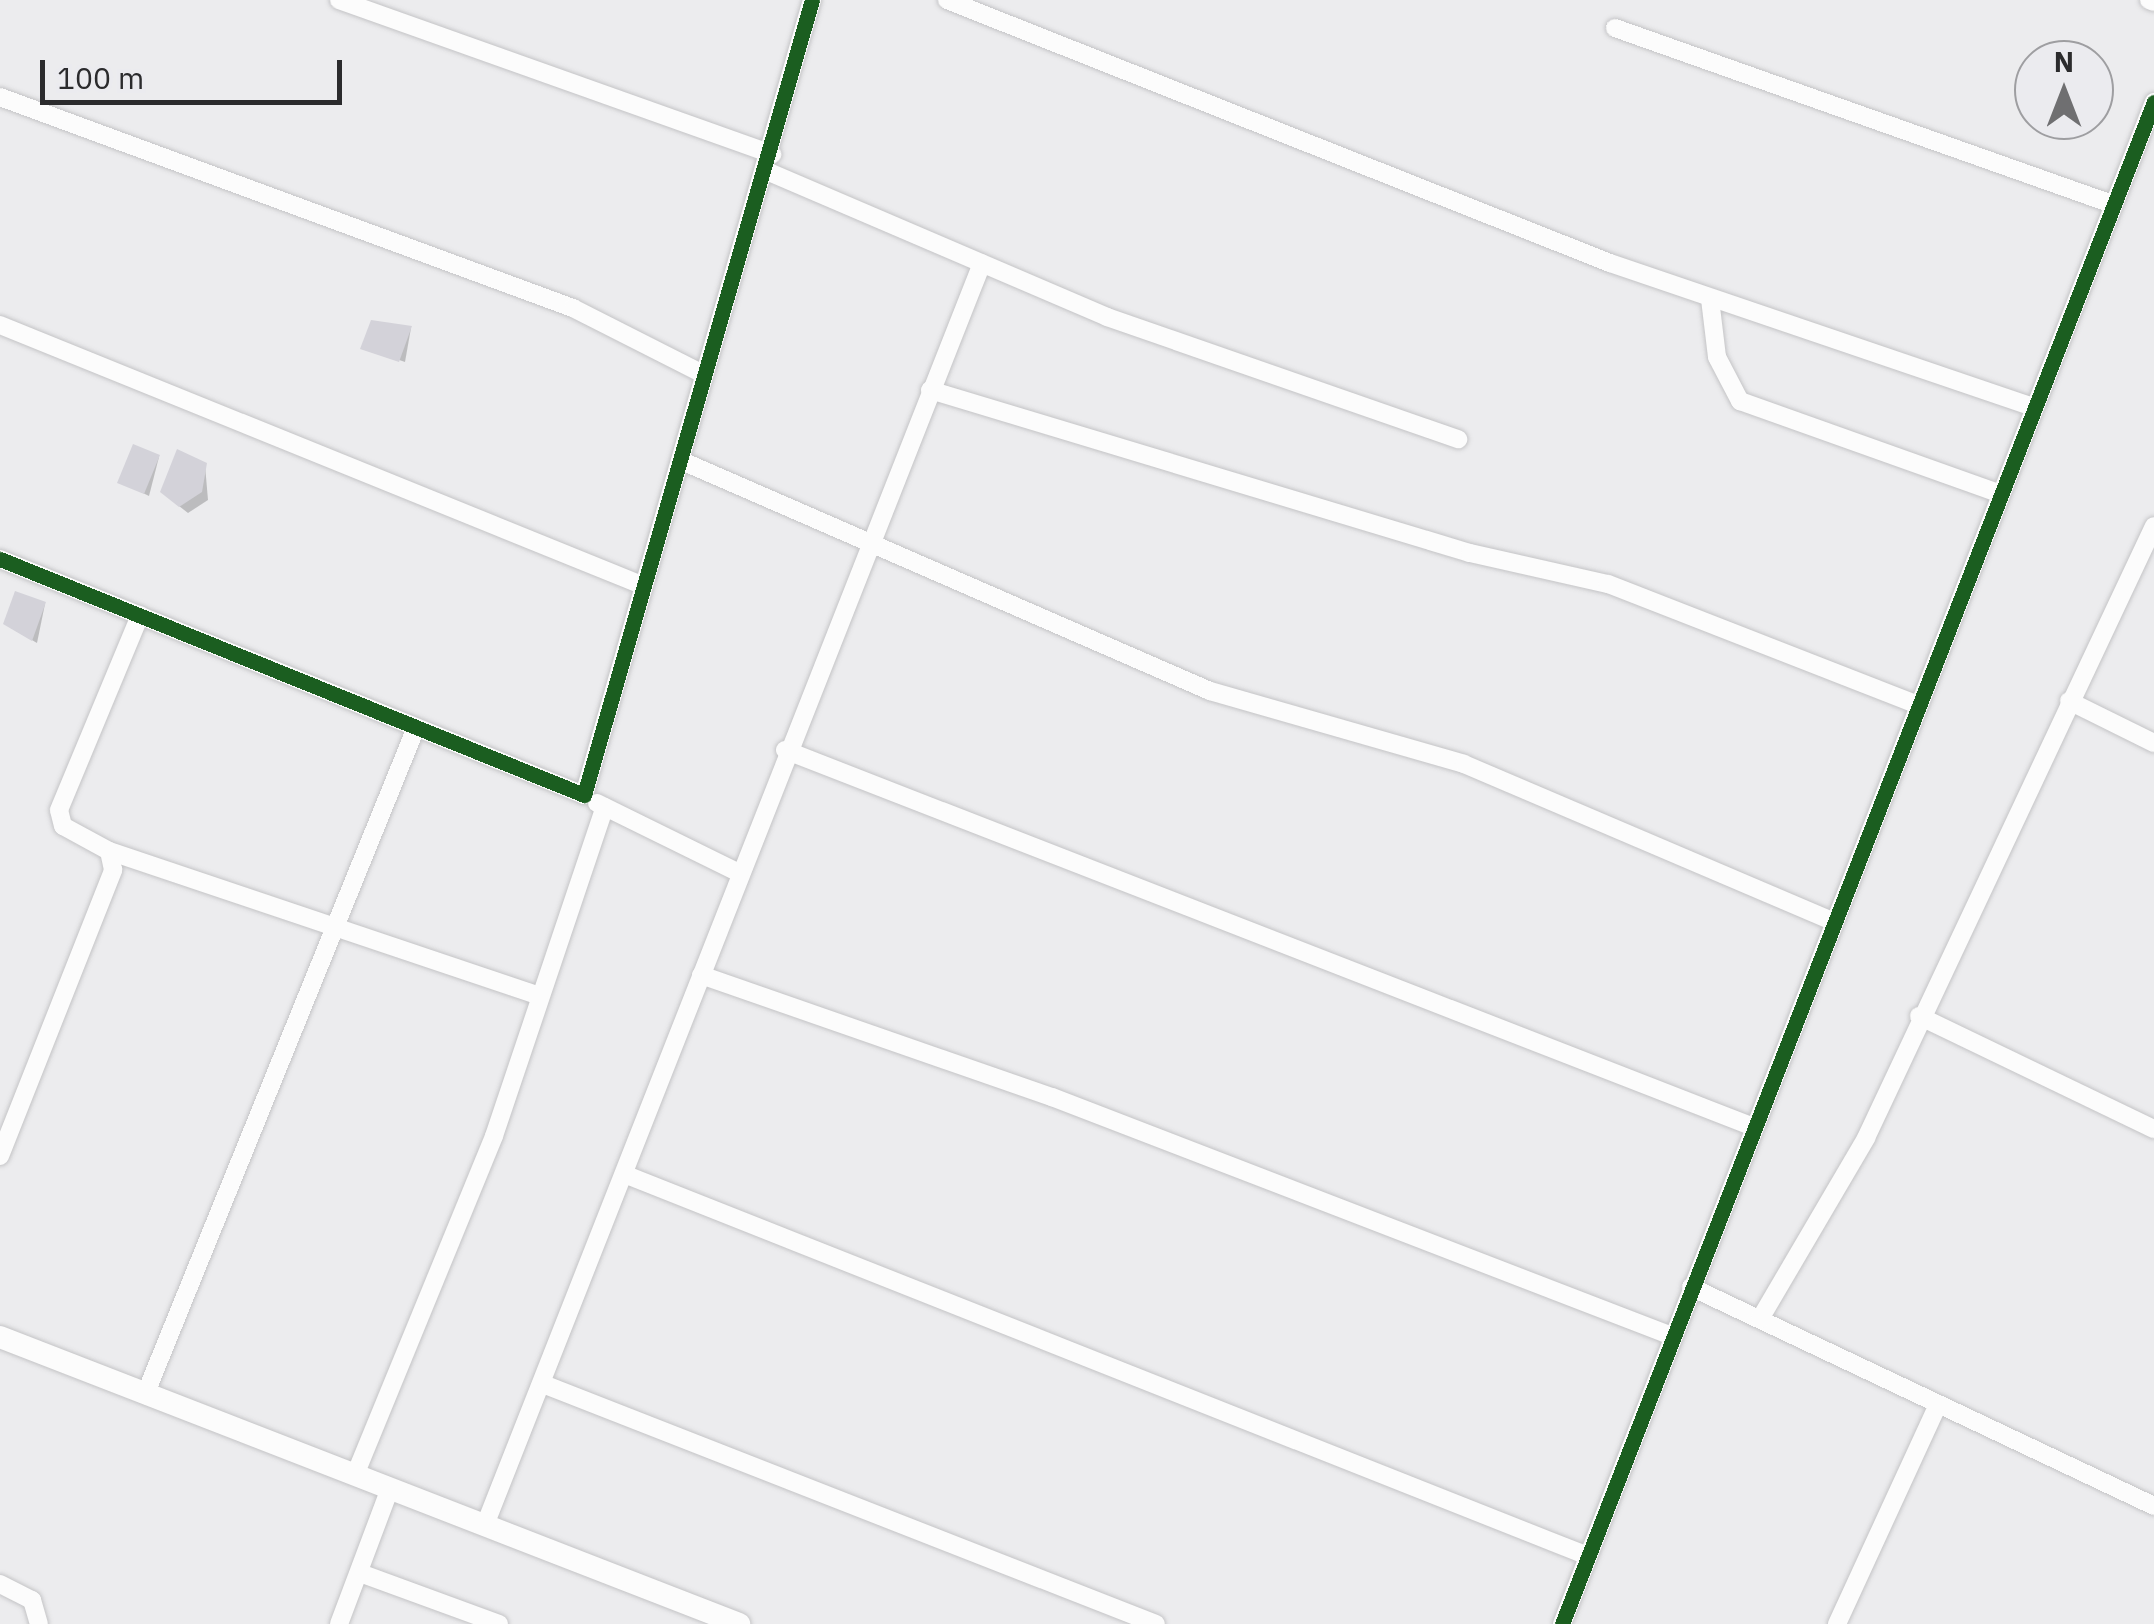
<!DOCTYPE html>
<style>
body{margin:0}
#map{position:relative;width:2154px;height:1624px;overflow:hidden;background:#ececee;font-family:"IBM Plex Sans",sans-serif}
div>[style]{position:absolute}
.shadow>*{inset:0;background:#0003}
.building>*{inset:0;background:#d3d2d9}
.roads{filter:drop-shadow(0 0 2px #c4c4c6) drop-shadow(0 0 2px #c4c4c6)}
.minor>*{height:18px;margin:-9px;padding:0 9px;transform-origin:9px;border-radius:9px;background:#fcfcfc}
.tertiary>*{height:22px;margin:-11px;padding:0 11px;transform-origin:11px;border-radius:11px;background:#fcfcfc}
.cycleway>*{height:15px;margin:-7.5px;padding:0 7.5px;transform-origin:7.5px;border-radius:7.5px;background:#1b5e20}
span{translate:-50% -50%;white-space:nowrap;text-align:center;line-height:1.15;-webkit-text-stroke:10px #ebebef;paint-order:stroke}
.north{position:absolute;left:2014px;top:40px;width:100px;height:100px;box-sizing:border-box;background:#ebebef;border:2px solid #9e9ea1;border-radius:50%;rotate:0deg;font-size:28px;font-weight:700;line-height:40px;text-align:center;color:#2b2b2d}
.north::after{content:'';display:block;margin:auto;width:35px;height:45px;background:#6f6f71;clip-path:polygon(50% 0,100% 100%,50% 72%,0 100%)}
.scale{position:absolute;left:40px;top:60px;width:302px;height:45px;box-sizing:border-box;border:5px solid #2b2b2d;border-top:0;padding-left:12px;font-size:30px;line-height:35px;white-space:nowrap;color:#2b2b2d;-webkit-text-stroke:8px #ebebef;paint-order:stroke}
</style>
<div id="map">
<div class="shadow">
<div style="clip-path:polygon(411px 328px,405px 362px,365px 348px)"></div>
<div style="clip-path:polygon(159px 457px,149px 496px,120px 482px)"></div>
<div style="clip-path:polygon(205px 465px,208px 500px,188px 513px,170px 499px)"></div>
<div style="clip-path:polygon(45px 604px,37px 643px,11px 628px)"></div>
</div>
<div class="building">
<div style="clip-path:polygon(371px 320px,412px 326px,399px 362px,360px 349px)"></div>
<div style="clip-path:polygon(133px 444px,160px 455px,144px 494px,117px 483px)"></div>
<div style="clip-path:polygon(177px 449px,207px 463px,202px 492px,179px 507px,160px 492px)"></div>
<div style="clip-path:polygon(15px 591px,46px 602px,32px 641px,3px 624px)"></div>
</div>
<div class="roads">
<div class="minor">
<div style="left:339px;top:0;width:460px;rotate:19.6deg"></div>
<div style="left:947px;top:0;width:713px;rotate:21.64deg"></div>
<div style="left:1610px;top:263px;width:447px;rotate:18.8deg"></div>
<div style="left:2149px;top:0;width:5px;rotate:22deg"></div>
<div style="left:1615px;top:28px;width:527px;rotate:19.5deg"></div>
<div style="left:0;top:97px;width:611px;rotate:20.22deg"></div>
<div style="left:573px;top:308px;width:144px;rotate:26.9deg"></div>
<div style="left:769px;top:172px;width:368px;rotate:23.2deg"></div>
<div style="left:1107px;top:317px;width:372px;rotate:19.2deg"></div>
<div style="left:1710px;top:299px;width:58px;rotate:83.1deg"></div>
<div style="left:1717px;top:357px;width:50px;rotate:62.4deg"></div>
<div style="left:1740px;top:401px;width:277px;rotate:19.6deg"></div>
<div style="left:0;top:325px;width:689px;rotate:22.06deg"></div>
<div style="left:930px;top:390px;width:564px;rotate:16.8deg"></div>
<div style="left:1470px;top:553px;width:141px;rotate:12.7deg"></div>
<div style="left:1608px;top:584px;width:327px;rotate:21.3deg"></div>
<div style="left:682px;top:461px;width:576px;rotate:23.54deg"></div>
<div style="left:1210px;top:691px;width:264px;rotate:16deg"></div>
<div style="left:1464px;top:764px;width:397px;rotate:23.1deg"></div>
<div style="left:0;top:559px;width:630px;rotate:22deg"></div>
<div style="left:584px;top:795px;width:827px;rotate:-74deg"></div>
<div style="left:2069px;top:701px;width:95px;rotate:26.3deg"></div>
<div style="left:785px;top:750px;width:1037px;rotate:21.27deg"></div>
<div style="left:597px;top:803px;width:158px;rotate:26.2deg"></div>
<div style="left:109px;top:851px;width:455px;rotate:18.6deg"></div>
<div style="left:701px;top:975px;width:372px;rotate:19.2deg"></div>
<div style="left:1052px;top:1097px;width:664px;rotate:21.08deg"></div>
<div style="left:1919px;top:1016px;width:261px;rotate:25.7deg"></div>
<div style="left:0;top:1156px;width:308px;rotate:-68.4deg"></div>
<div style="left:113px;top:870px;width:19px;rotate:-102deg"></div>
<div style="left:109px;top:851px;width:52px;rotate:-151.5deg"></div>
<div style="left:63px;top:826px;width:16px;rotate:-104deg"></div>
<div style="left:59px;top:810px;width:211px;rotate:-67.4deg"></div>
<div style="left:629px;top:1176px;width:1032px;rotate:21.62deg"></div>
<div style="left:1691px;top:1287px;width:512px;rotate:25.31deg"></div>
<div style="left:1760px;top:1319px;width:210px;rotate:-59.6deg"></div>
<div style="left:1866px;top:1138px;width:676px;rotate:-64.8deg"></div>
<div style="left:543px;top:1384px;width:658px;rotate:21.38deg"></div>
<div style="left:145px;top:1395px;width:718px;rotate:-67.9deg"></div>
<div style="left:355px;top:1475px;width:366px;rotate:-67.7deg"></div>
<div style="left:494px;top:1136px;width:347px;rotate:-71.4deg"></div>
<div style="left:485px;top:1525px;width:1356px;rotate:-68.5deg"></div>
<div style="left:360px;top:1573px;width:148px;rotate:20.1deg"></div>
<div style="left:0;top:1584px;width:36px;rotate:27deg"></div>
<div style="left:32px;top:1600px;width:25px;rotate:74deg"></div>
<div style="left:339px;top:1624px;width:145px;rotate:-69.4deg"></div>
<div style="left:1562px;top:1624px;width:1633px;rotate:-68.75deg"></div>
<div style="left:1837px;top:1624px;width:242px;rotate:-65.3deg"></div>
</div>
<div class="tertiary">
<div style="left:0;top:1337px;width:793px;rotate:21.22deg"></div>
</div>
</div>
<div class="cycleway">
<div style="left:0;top:559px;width:630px;rotate:22deg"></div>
<div style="left:584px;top:795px;width:827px;rotate:-74deg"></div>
<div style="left:1562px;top:1624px;width:1633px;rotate:-68.75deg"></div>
</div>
<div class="north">N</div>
<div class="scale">100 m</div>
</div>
